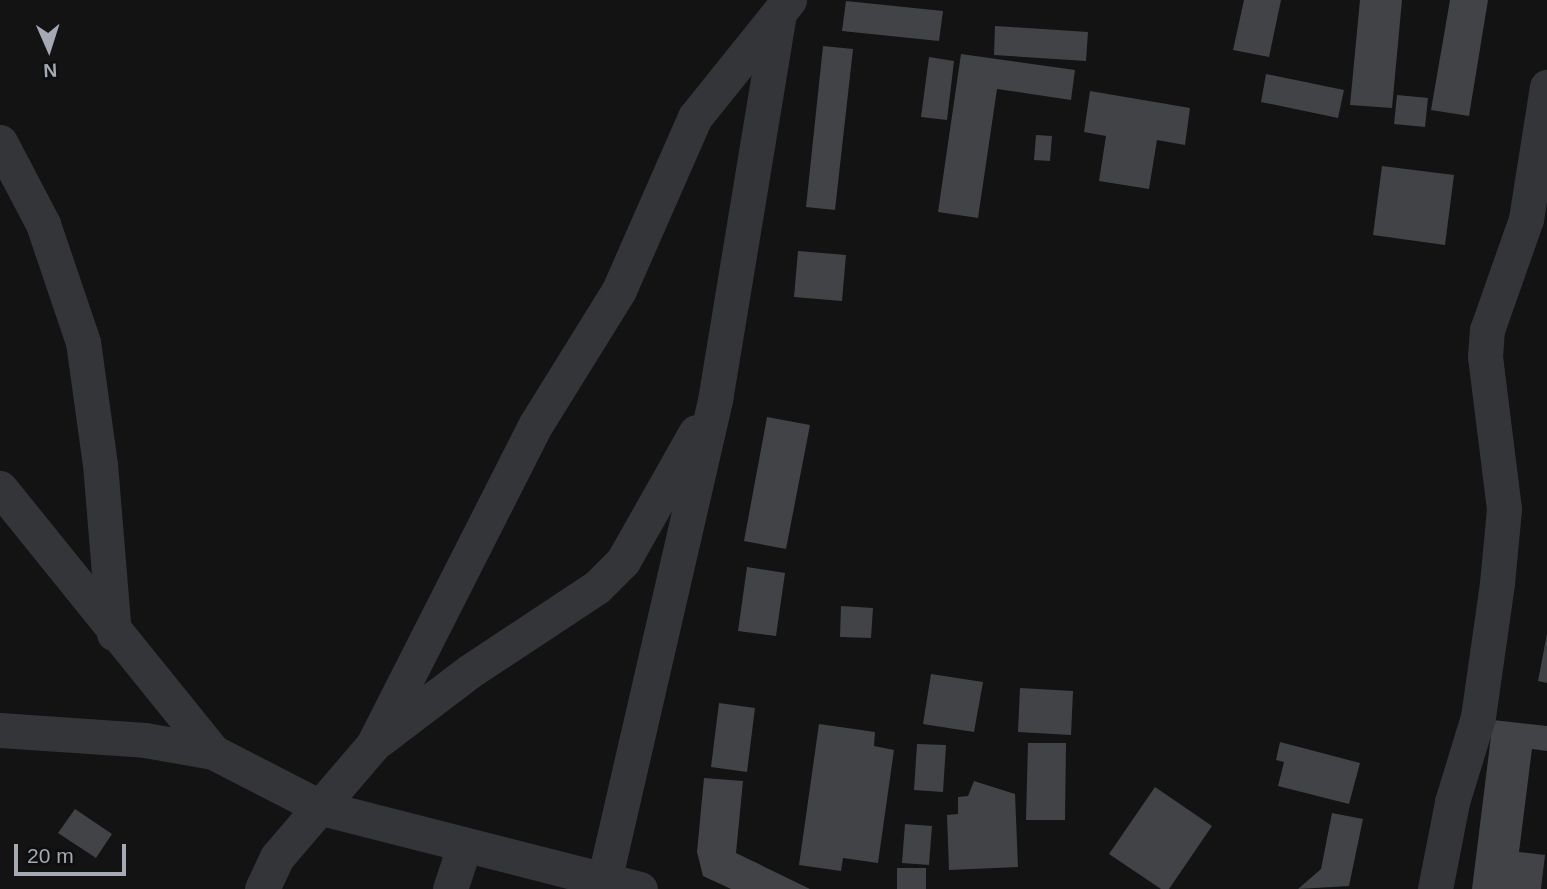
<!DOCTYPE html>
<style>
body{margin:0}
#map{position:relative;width:1547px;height:889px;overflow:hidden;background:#131314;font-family:Helvetica,sans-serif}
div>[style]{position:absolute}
.building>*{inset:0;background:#424347}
.street>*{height:35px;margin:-17.5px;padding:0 17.5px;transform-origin:17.5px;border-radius:17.5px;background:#343539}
span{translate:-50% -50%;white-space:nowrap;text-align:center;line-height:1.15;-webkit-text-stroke:6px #0e0e0f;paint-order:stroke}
.north{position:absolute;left:14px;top:14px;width:70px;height:70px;-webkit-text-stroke:5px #0e0e0f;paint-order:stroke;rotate:177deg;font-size:19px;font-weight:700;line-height:28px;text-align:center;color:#a5a9b4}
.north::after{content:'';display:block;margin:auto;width:24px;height:32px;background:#a5a9b4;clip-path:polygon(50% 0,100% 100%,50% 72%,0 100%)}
.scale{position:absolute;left:14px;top:844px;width:112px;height:32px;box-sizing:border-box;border:4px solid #a5a9b4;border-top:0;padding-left:9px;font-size:21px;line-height:24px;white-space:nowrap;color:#a5a9b4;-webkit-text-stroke:5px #0e0e0f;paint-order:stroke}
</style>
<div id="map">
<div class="building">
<div style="clip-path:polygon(1244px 0,1281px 0,1269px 57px,1233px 50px)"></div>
<div style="clip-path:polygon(1360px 0,1402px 0,1392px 108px,1350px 105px)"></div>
<div style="clip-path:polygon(1450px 0,1488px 0,1469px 116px,1431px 110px)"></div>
<div style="clip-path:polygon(846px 1px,943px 11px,939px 41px,842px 31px)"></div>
<div style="clip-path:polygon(995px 26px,1088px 32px,1086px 61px,994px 55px)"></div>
<div style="clip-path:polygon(823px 46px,853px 49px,835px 210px,806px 207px)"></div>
<div style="clip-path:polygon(961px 54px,1075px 70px,1071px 100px,997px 89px,978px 218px,938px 212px)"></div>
<div style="clip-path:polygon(929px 57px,954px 61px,947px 120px,921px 117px)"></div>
<div style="clip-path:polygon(1266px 74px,1344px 90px,1338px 118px,1261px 102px)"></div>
<div style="clip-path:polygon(1090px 91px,1190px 108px,1185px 145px,1157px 140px,1149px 189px,1099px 181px,1106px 136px,1084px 132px)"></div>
<div style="clip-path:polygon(1397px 95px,1428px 98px,1425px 127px,1394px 124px)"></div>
<div style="clip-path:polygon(1036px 135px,1052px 136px,1050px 161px,1034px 160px)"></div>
<div style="clip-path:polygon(1382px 166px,1454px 175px,1445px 245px,1373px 235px)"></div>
<div style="clip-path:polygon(798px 251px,846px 255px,842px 301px,794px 297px)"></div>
<div style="clip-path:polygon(767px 417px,810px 425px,786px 549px,744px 541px)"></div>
<div style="clip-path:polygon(747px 567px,785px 573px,776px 636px,738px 631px)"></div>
<div style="clip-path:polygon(841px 606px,873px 608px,871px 638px,840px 637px)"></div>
<div style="clip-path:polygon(1547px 634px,1547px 683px,1538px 681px)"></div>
<div style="clip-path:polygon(931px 674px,983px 682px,974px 732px,923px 724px)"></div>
<div style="clip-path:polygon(1020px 688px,1073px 691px,1071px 735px,1018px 732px)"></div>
<div style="clip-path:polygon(719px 703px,755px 708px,747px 772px,711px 767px)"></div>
<div style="clip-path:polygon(1493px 720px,1547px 726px,1547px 751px,1532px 749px,1519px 852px,1545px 855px,1541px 889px,1472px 889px)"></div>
<div style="clip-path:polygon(819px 724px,875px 732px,874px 746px,894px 750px,878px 863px,843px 858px,841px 871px,799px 865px)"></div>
<div style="clip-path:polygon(1280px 742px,1360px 763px,1349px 804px,1278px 786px,1284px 762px,1276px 760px)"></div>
<div style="clip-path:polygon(1028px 743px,1066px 743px,1065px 820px,1026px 820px)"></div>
<div style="clip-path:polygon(917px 744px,946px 745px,943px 792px,914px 790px)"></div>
<div style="clip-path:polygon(704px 778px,743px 781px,736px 853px,810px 889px,731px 889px,703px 876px,697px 852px)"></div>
<div style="clip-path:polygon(974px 781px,1015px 794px,1018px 867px,949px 870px,947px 815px,958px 814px,958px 797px,968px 796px)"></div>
<div style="clip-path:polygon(1155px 787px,1212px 826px,1169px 889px,1161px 889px,1109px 854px)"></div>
<div style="clip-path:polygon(75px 809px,112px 834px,96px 858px,58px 833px)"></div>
<div style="clip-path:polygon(1332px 813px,1363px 819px,1349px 886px,1298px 889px,1321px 869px)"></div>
<div style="clip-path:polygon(905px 824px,932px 826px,929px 865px,902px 863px)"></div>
<div style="clip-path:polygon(897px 868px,926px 868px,926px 889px,897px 889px)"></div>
</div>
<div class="street">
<div style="left:0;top:142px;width:93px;rotate:62.3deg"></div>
<div style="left:43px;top:224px;width:125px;rotate:71.3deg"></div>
<div style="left:83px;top:342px;width:123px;rotate:82.1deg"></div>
<div style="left:100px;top:464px;width:170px;rotate:85.3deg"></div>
<div style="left:0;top:488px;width:339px;rotate:51.1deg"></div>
<div style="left:0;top:730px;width:145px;rotate:3.9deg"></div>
<div style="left:145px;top:740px;width:69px;rotate:10deg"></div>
<div style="left:213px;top:752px;width:123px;rotate:27.2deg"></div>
<div style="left:322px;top:808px;width:328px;rotate:14.3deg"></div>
<div style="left:379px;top:740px;width:114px;rotate:-37.2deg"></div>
<div style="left:470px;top:671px;width:152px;rotate:-33.5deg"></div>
<div style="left:597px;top:587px;width:37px;rotate:-45deg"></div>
<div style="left:623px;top:561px;width:148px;rotate:-60.5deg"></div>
<div style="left:604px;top:881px;width:494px;rotate:-77deg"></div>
<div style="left:715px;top:400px;width:391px;rotate:-80.6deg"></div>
<div style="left:262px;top:889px;width:35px;rotate:-65deg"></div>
<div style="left:277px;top:857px;width:148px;rotate:-49.4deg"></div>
<div style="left:373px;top:745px;width:360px;rotate:-63.1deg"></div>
<div style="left:536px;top:424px;width:158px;rotate:-58.2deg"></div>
<div style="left:619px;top:290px;width:189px;rotate:-66.3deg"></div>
<div style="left:695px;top:117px;width:150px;rotate:-51.2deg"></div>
<div style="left:450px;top:889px;width:44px;rotate:-71.6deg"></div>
<div style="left:1435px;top:889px;width:89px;rotate:-78.9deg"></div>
<div style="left:1452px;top:802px;width:89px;rotate:-73deg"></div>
<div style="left:1478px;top:717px;width:135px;rotate:-81.9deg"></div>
<div style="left:1497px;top:583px;width:74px;rotate:-84.6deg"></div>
<div style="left:1504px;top:509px;width:153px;rotate:-97.1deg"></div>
<div style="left:1485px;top:357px;width:27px;rotate:-86deg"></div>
<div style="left:1487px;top:330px;width:118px;rotate:-70.6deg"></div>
<div style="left:1526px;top:219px;width:134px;rotate:-81deg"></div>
</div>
<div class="north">N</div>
<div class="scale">20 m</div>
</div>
